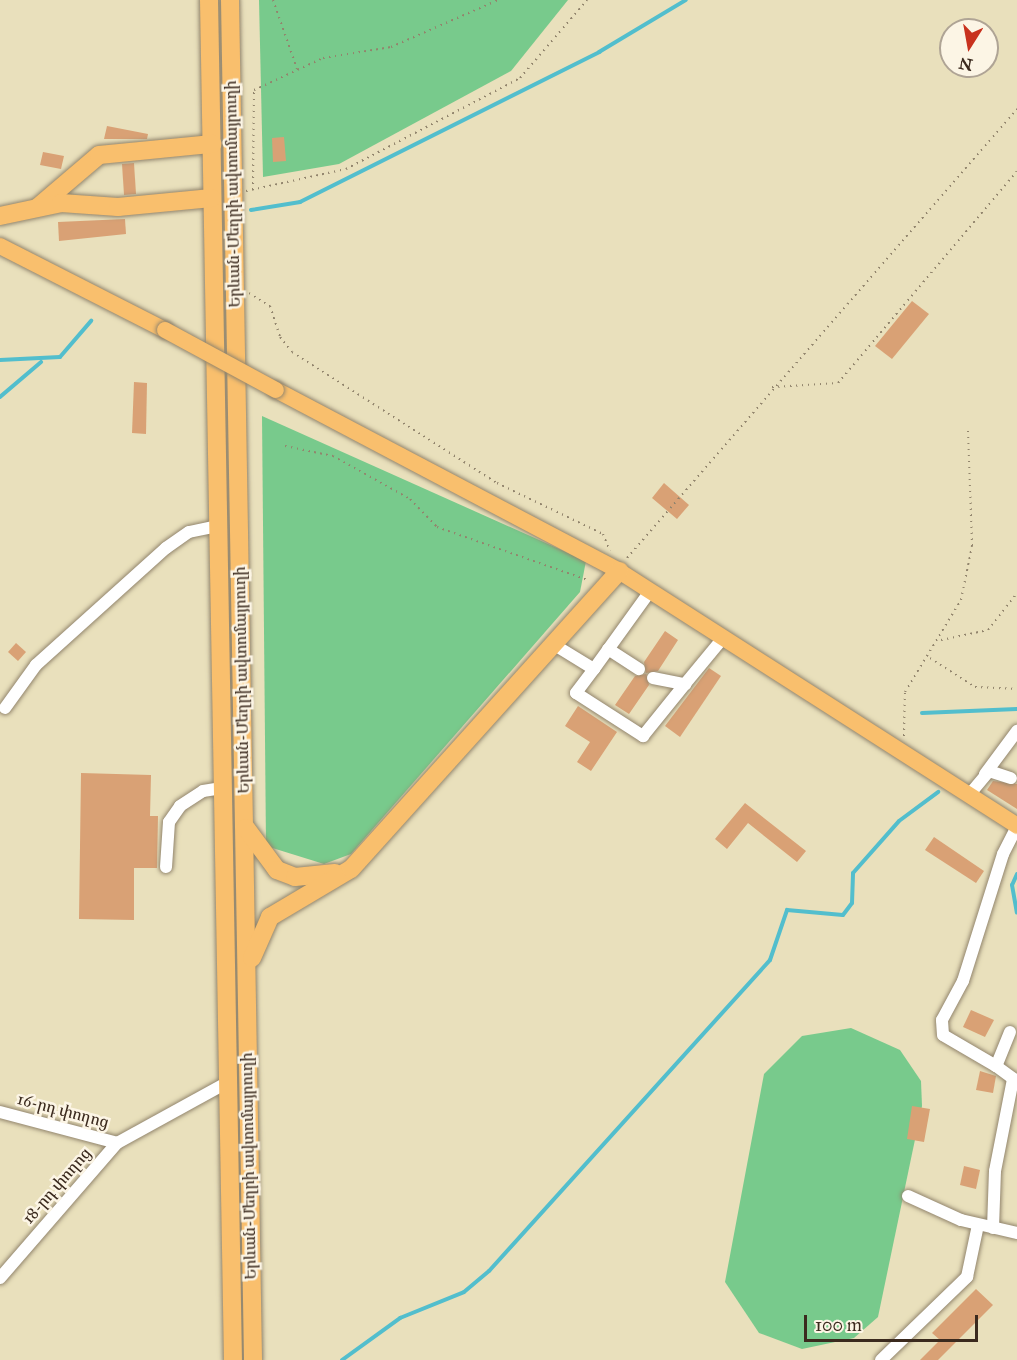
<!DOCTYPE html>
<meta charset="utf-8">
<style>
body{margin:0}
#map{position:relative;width:1017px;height:1360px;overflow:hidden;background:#e9e0bc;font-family:"IM FELL Great Primer","Noto Serif Armenian",serif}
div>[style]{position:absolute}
.green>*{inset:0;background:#78ca8c}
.stream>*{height:4px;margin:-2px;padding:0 2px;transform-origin:2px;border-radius:2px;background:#52becd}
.building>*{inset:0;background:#d9a175}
.path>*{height:2px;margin-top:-1px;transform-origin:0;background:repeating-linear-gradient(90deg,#92856d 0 1.5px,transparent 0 6px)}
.roads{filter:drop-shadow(0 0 2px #92856d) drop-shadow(0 0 2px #92856d)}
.minor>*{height:12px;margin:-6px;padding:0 6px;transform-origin:6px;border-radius:6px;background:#fff}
.major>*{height:16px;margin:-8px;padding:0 8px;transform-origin:8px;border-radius:8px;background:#f9bf6d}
.highway>*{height:18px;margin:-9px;padding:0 9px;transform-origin:9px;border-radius:9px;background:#f9bf6d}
.bridges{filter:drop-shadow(0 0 2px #92856d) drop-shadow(0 0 2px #92856d)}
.major-bridge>*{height:16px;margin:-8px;padding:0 8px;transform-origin:8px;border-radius:8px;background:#f9bf6d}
span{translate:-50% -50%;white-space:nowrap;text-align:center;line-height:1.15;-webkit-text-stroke:5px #fcf5e5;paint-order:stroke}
.street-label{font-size:16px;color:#3b2a1e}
.north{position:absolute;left:939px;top:18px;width:60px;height:60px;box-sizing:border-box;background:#fcf5e5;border:2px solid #afa495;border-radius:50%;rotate:191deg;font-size:16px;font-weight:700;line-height:24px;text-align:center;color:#3b2a1e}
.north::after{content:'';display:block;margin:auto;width:21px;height:27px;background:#c8321e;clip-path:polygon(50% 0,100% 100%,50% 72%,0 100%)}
.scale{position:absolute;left:804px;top:1315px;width:174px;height:27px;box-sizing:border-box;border:3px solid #3b2a1e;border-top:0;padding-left:8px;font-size:18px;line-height:21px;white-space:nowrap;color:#3b2a1e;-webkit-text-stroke:4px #fcf5e5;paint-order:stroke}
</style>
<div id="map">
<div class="green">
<div style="clip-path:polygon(259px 0,568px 0,511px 71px,339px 164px,263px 177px)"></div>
<div style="clip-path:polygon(262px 416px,586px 561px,580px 592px,351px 854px,324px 864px,266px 846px)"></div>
<div style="clip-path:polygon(851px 1028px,900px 1050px,921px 1081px,922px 1106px,878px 1317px,854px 1338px,802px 1349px,759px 1333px,725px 1282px,764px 1074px,802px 1036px)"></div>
</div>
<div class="stream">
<div style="left:251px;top:210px;width:50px;rotate:-9.3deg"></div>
<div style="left:300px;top:202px;width:335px;rotate:-26.6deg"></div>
<div style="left:599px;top:52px;width:101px;rotate:-30.9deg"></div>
<div style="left:0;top:360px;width:60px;rotate:-2.9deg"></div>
<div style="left:60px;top:357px;width:48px;rotate:-49.3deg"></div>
<div style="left:0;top:397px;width:54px;rotate:-40.5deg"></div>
<div style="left:922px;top:713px;width:95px;rotate:-2.4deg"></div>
<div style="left:1017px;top:874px;width:12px;rotate:114deg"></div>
<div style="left:1012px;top:885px;width:28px;rotate:80deg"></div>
<div style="left:342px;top:1360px;width:72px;rotate:-35.9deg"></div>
<div style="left:400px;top:1318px;width:69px;rotate:-22.1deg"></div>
<div style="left:464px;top:1292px;width:33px;rotate:-40deg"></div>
<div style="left:489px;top:1271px;width:419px;rotate:-47.9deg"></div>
<div style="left:770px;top:960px;width:53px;rotate:-71.2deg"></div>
<div style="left:787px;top:910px;width:56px;rotate:5.1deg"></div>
<div style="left:843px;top:915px;width:15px;rotate:-53deg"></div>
<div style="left:852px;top:903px;width:30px;rotate:-88deg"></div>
<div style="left:853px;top:873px;width:69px;rotate:-48.5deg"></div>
<div style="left:899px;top:821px;width:49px;rotate:-36.6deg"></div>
</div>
<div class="building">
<div style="clip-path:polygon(107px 126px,148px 134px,147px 139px,104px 139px)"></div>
<div style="clip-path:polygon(284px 137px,286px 161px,273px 162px,272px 138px)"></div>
<div style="clip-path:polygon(43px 152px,64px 156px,61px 169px,40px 165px)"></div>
<div style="clip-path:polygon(134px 163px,136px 194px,124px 195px,122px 164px)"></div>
<div style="clip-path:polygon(125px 219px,126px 234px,59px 241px,58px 222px)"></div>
<div style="clip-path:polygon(912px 301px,929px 314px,892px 359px,875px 346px)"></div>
<div style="clip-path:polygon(134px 382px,147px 383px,146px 434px,132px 433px)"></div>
<div style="clip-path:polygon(664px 483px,689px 505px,677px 519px,652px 498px)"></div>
<div style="clip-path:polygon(665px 631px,678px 640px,658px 671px,646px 673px,649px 685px,629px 714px,615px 705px,635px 676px,646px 674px,644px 662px)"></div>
<div style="clip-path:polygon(16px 643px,26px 652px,18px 661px,8px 652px)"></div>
<div style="clip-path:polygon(709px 668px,721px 676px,680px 737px,665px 726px)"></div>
<div style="clip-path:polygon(578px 706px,617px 732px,591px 771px,577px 762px,590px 742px,565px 726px)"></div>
<div style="clip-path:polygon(81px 773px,151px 775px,150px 816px,158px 816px,157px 868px,134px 868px,134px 920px,79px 919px)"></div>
<div style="clip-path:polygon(993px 781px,1017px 784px,1017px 809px,987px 790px)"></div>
<div style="clip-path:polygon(745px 803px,806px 851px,797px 862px,748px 823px,727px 849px,715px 839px)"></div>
<div style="clip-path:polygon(934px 837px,984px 871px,976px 883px,925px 850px)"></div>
<div style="clip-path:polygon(971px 1010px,994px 1020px,985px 1037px,963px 1027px)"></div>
<div style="clip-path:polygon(980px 1071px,996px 1076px,993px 1093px,976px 1090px)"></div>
<div style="clip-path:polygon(912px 1106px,930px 1109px,924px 1142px,907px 1139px)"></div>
<div style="clip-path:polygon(964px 1166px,980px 1170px,976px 1189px,960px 1185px)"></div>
<div style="clip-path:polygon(976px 1289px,993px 1305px,938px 1360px,920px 1360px,940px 1340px,932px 1333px)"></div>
</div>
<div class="path">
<div style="left:273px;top:0;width:73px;rotate:70.8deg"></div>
<div style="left:253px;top:190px;width:100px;rotate:-89.4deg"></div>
<div style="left:254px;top:90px;width:76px;rotate:-24.9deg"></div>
<div style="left:323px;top:58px;width:69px;rotate:-9.2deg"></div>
<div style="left:391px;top:47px;width:117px;rotate:-23.7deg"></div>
<div style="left:246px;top:191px;width:102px;rotate:-12.4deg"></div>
<div style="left:346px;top:169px;width:196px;rotate:-27.6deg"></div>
<div style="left:520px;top:78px;width:103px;rotate:-49.3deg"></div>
<div style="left:249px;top:293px;width:25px;rotate:32deg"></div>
<div style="left:270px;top:306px;width:33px;rotate:72deg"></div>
<div style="left:280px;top:337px;width:19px;rotate:51deg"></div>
<div style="left:292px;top:352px;width:243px;rotate:32.6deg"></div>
<div style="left:497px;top:483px;width:118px;rotate:25.7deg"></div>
<div style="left:603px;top:534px;width:18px;rotate:68deg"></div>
<div style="left:772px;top:387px;width:66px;rotate:-3.5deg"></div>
<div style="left:838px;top:383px;width:277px;rotate:-49.8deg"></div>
<div style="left:285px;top:446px;width:49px;rotate:11.8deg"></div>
<div style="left:333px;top:456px;width:88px;rotate:29.2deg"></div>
<div style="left:410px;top:499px;width:39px;rotate:46deg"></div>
<div style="left:437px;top:527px;width:162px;rotate:19.4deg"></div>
<div style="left:627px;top:558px;width:595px;rotate:-49.02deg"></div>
<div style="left:941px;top:640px;width:48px;rotate:-12deg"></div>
<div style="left:988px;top:630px;width:47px;rotate:-51.9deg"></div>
<div style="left:930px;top:658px;width:54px;rotate:32.8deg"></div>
<div style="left:975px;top:687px;width:42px;rotate:2.7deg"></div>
<div style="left:904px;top:736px;width:44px;rotate:-88.7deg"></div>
<div style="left:905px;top:692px;width:108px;rotate:-58.7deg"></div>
<div style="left:961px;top:600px;width:55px;rotate:-78.5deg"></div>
<div style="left:972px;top:546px;width:115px;rotate:-92deg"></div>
</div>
<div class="roads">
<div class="minor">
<div style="left:553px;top:644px;width:48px;rotate:31.4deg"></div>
<div style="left:594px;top:669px;width:97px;rotate:-54.2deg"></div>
<div style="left:608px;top:649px;width:37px;rotate:33deg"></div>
<div style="left:594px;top:669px;width:30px;rotate:127deg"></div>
<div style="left:576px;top:693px;width:80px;rotate:32.7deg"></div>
<div style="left:643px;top:736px;width:67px;rotate:-51.1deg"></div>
<div style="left:653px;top:678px;width:33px;rotate:11deg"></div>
<div style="left:685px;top:684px;width:60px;rotate:-50.4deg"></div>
<div style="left:5px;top:708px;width:53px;rotate:-54.2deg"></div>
<div style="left:36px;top:665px;width:175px;rotate:-42deg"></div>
<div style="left:166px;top:548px;width:28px;rotate:-35deg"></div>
<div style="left:189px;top:532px;width:30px;rotate:-12deg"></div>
<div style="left:985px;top:774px;width:54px;rotate:-53.3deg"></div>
<div style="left:969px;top:795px;width:31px;rotate:-50deg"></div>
<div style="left:989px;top:771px;width:23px;rotate:18deg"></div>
<div style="left:166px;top:867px;width:45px;rotate:-86.2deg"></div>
<div style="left:169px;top:822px;width:19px;rotate:-55deg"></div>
<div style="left:180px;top:806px;width:27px;rotate:-33deg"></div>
<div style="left:203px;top:791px;width:19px;rotate:-9deg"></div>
<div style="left:1010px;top:1032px;width:37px;rotate:112deg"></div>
<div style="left:996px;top:1066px;width:26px;rotate:36deg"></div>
<div style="left:996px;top:1066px;width:61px;rotate:-149.7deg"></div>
<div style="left:943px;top:1035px;width:15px;rotate:-94deg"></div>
<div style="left:942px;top:1020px;width:44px;rotate:-61.7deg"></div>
<div style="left:963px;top:981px;width:133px;rotate:-72.5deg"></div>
<div style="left:1003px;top:854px;width:30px;rotate:-63deg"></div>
<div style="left:0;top:1112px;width:121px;rotate:14.8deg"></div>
<div style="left:908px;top:1196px;width:58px;rotate:24.4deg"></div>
<div style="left:961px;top:1220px;width:57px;rotate:13.1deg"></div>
<div style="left:993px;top:1228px;width:57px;rotate:-88deg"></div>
<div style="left:995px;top:1171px;width:94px;rotate:-78.9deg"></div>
<div style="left:0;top:1278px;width:179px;rotate:-49.1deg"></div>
<div style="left:117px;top:1143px;width:127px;rotate:-28.8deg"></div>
<div style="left:881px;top:1360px;width:120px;rotate:-44deg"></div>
<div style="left:967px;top:1277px;width:53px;rotate:-78.1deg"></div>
</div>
<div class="major">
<div style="left:0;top:246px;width:185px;rotate:27deg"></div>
<div style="left:276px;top:390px;width:388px;rotate:27.8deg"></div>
<div style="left:619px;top:571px;width:473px;rotate:32.6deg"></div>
</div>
<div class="highway">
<div style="left:209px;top:0;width:1360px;rotate:88.99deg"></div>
<div style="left:230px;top:0;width:1360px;rotate:89.03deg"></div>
<div style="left:38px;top:207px;width:80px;rotate:-40.4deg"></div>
<div style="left:99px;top:155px;width:114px;rotate:-5.6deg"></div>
<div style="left:0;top:216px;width:62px;rotate:-12deg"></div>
<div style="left:61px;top:203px;width:57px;rotate:4deg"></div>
<div style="left:118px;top:207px;width:94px;rotate:-5.5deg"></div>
<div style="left:246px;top:828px;width:52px;rotate:53.6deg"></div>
<div style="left:277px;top:870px;width:19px;rotate:21deg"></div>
<div style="left:295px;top:877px;width:40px;rotate:-5.7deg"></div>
<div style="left:252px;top:958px;width:45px;rotate:-66.3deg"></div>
<div style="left:270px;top:917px;width:94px;rotate:-30.7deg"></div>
<div style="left:351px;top:869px;width:401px;rotate:-48deg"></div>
</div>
</div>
<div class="bridges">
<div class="major-bridge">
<div style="left:165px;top:330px;width:126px;rotate:28.4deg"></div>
</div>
</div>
<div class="street-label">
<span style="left:233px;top:194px;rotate:-91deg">Երևան-Մեղրի ավտոմայրուղի</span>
<span style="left:242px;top:680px;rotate:-91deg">Երևան-Մեղրի ավտոմայրուղի</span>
<span style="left:63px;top:1111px;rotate:15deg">16-րդ փողոց</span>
<span style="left:249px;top:1166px;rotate:-91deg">Երևան-Մեղրի ավտոմայրուղի</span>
<span style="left:57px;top:1186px;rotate:-49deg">18-րդ փողոց</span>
</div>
<div class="north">N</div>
<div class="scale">100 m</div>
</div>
